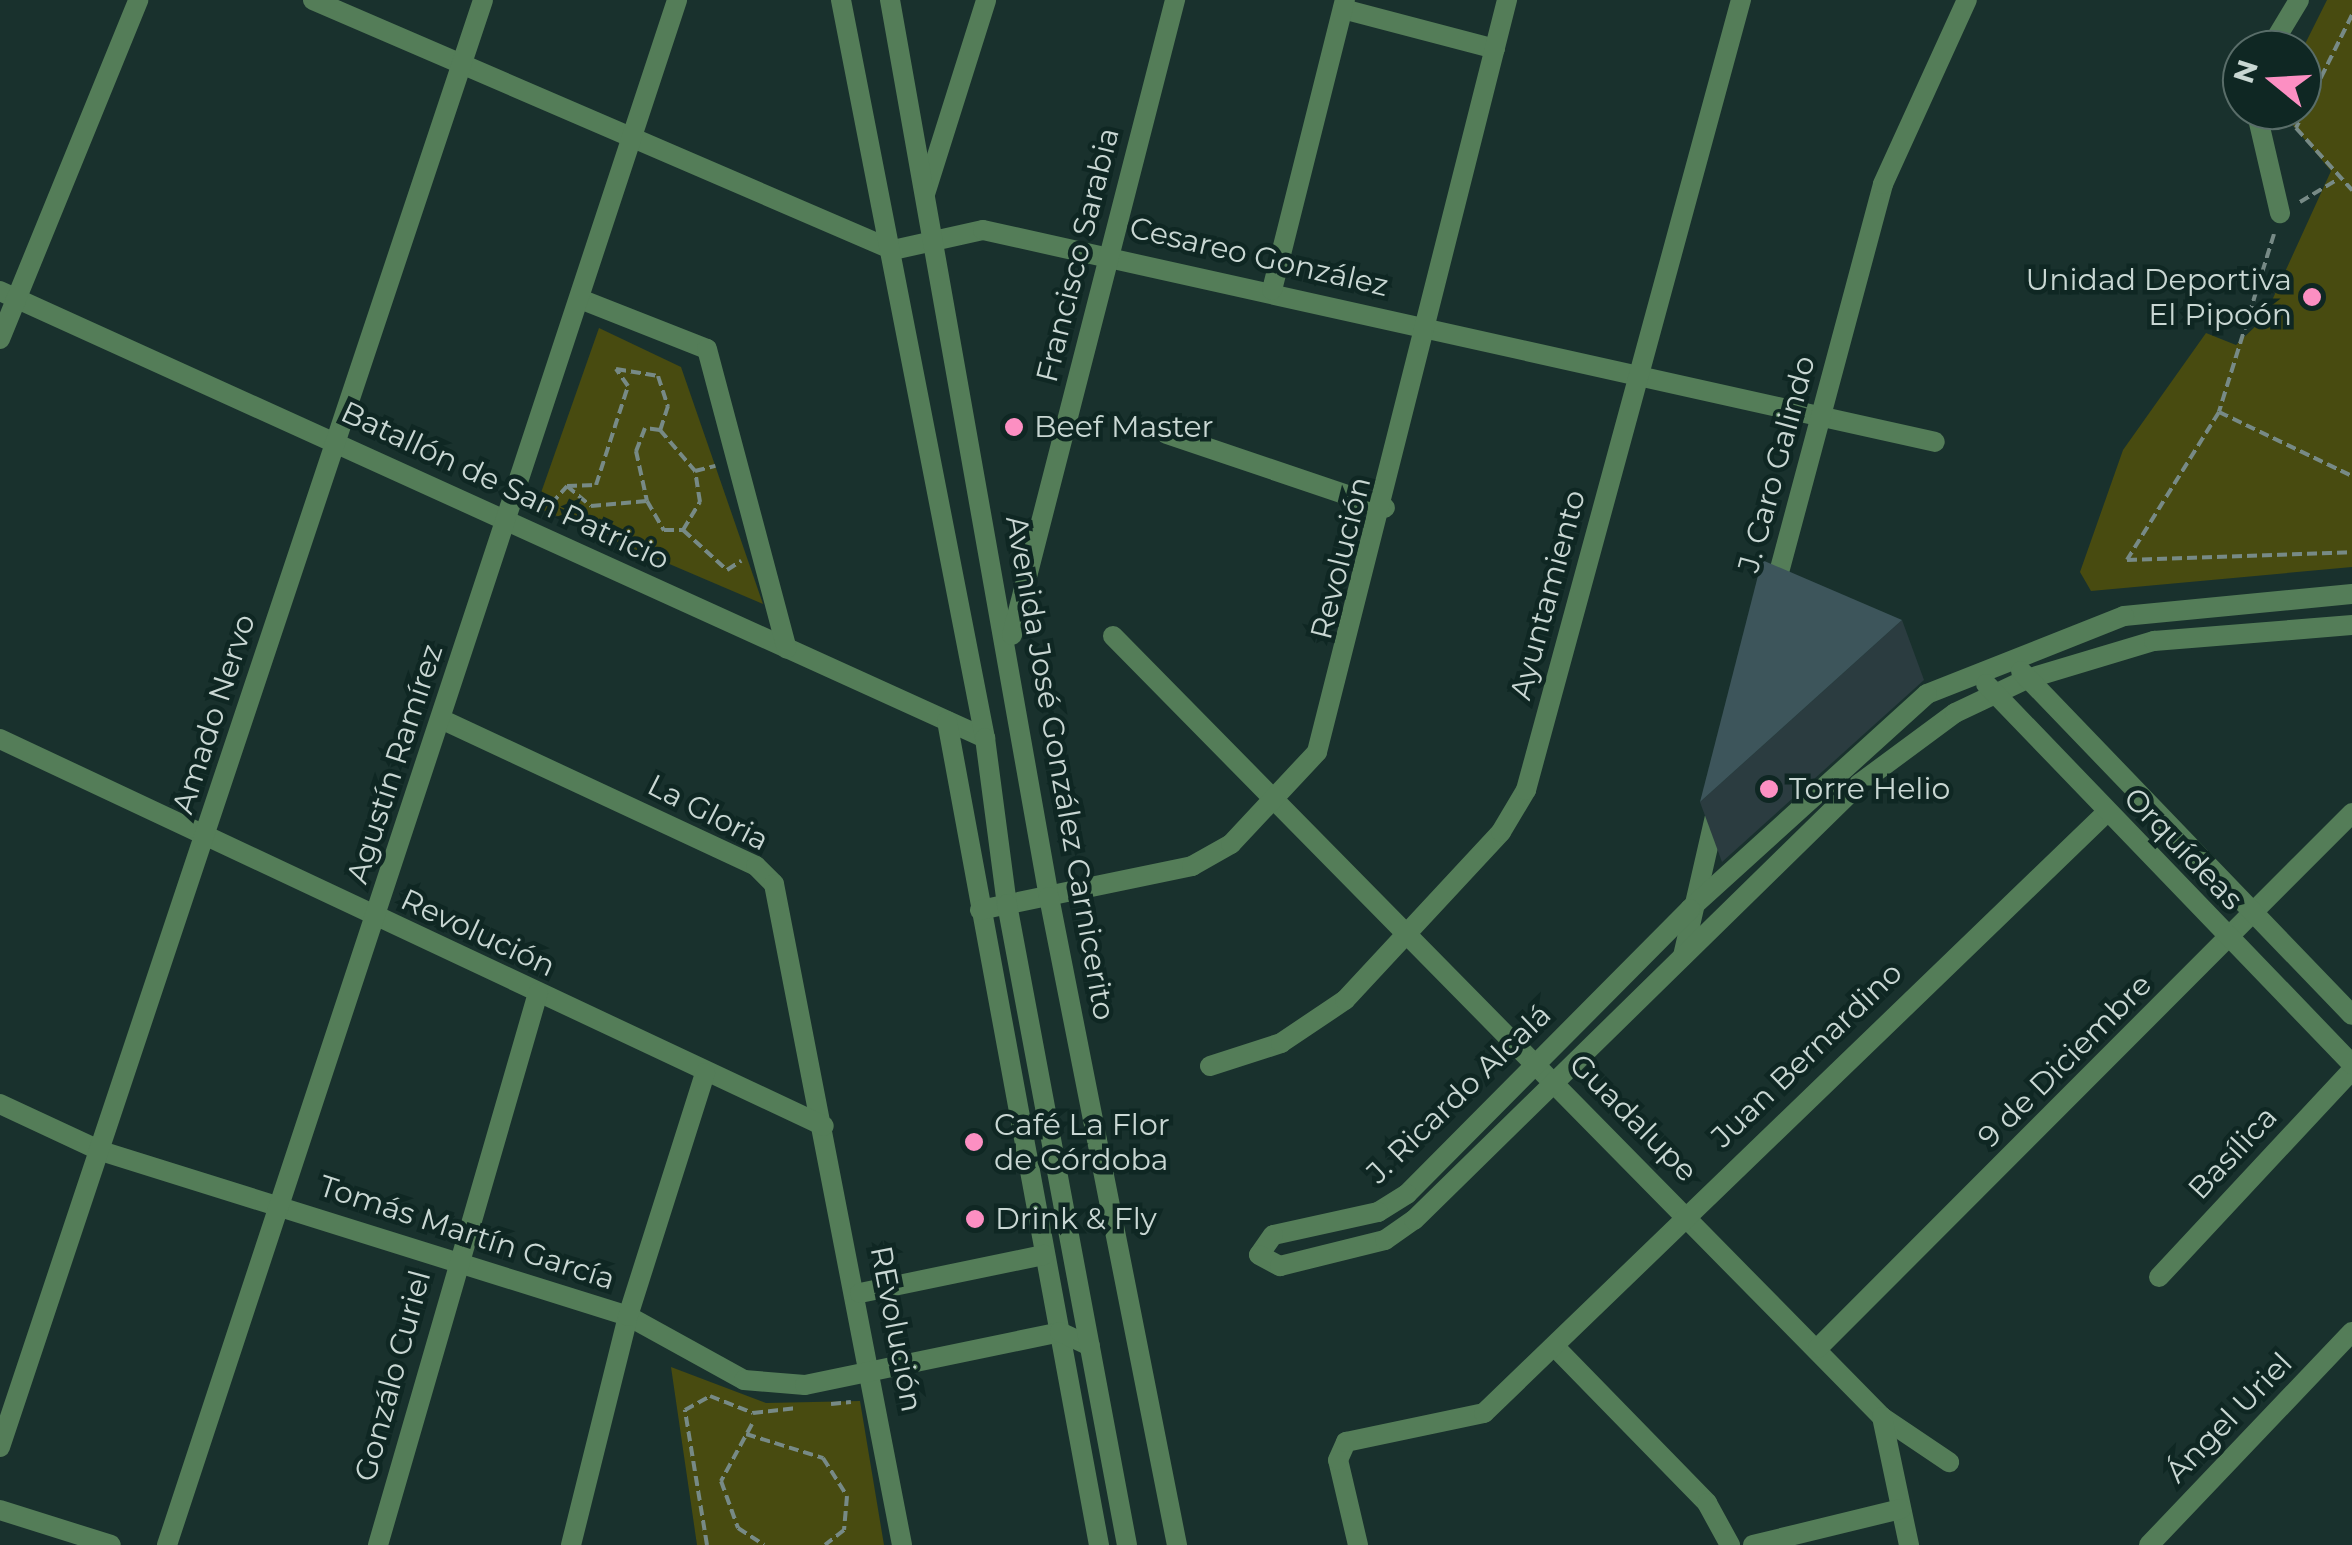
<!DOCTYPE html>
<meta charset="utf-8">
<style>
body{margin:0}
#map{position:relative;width:2352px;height:1545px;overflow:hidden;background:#19312d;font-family:Montserrat,sans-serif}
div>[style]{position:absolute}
.green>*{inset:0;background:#484b10}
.path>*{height:4px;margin-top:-2px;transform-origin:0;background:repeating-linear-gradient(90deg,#778a86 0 10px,transparent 0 15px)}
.minor>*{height:20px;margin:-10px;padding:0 10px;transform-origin:10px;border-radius:10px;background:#547d58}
.tertiary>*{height:20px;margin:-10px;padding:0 10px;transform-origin:10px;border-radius:10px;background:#547d58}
.shaded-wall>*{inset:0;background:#2b3c40}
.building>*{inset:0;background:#3d555b}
.dots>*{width:28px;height:28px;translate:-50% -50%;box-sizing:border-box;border:5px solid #0f2723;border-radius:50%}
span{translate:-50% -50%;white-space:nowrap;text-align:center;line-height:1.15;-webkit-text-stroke:9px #0f2723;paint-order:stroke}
.street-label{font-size:30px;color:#c9d7d3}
.poi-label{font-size:30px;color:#c9d7d3}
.right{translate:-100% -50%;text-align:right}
.left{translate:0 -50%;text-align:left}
.north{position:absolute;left:2222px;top:30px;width:100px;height:100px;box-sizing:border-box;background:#0f2723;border:2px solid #596d69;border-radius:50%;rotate:288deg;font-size:28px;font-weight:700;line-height:40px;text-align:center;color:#c9d7d3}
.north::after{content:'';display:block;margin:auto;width:35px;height:45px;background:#fc8fc2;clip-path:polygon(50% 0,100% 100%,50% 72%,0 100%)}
</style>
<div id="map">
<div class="green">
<div style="clip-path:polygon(2327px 0,2352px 0,2352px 567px,2091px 591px,2080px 572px,2123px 450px,2206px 333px,2236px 345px,2264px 318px,2331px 171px,2280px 110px,2302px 110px,2302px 50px)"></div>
<div style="clip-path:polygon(599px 328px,681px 367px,763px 604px,536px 507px)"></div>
<div style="clip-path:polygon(671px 1367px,766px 1403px,860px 1401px,884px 1545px,697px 1545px)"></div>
</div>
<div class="path">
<div style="left:2352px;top:15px;width:126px;rotate:116.4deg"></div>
<div style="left:2296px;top:128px;width:84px;rotate:47.9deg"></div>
<div style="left:2300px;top:202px;width:41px;rotate:-31deg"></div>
<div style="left:2274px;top:234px;width:186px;rotate:107.2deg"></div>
<div style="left:2219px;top:412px;width:148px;rotate:25.7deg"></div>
<div style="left:2219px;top:412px;width:174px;rotate:121.9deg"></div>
<div style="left:2127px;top:560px;width:225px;rotate:-2deg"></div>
<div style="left:660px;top:430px;width:54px;rotate:49.5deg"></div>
<div style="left:567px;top:486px;width:29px;rotate:-2deg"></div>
<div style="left:596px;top:485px;width:104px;rotate:-72.1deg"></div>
<div style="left:628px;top:386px;width:21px;rotate:-125deg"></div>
<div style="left:616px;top:369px;width:43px;rotate:9.5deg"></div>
<div style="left:658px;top:376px;width:32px;rotate:72deg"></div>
<div style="left:668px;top:406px;width:25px;rotate:108deg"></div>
<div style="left:660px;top:430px;width:15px;rotate:-172deg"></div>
<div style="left:645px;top:428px;width:25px;rotate:111deg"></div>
<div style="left:636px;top:451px;width:51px;rotate:77.6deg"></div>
<div style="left:551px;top:504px;width:24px;rotate:-48deg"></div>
<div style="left:567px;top:486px;width:31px;rotate:40deg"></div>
<div style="left:591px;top:506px;width:56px;rotate:-5.1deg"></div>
<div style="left:647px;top:501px;width:34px;rotate:60deg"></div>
<div style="left:664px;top:530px;width:19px"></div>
<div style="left:683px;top:530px;width:59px;rotate:42.3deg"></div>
<div style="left:727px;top:570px;width:17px;rotate:-33deg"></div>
<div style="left:683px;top:530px;width:33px;rotate:-59deg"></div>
<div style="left:700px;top:502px;width:31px;rotate:-99deg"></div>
<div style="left:695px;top:471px;width:21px;rotate:-14deg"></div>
<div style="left:831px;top:1404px;width:20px;rotate:-6deg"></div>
<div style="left:752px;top:1424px;width:65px;rotate:118.5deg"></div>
<div style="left:721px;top:1481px;width:50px;rotate:70.1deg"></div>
<div style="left:738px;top:1528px;width:31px;rotate:33deg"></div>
<div style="left:746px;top:1434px;width:81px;rotate:17.3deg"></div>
<div style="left:823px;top:1458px;width:45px;rotate:57.7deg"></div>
<div style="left:847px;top:1496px;width:34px;rotate:95deg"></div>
<div style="left:844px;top:1530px;width:24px;rotate:142deg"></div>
<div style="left:707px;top:1545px;width:137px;rotate:-99.3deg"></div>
<div style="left:685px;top:1410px;width:29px;rotate:-29deg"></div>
<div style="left:710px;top:1396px;width:46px;rotate:21.6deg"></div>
<div style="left:753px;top:1413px;width:44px;rotate:-6.5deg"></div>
</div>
<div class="minor">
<div style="left:313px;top:0;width:632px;rotate:23.32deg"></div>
<div style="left:893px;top:250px;width:92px;rotate:-12.5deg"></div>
<div style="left:983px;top:230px;width:975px;rotate:12.55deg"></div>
<div style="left:1343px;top:9px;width:157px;rotate:14.7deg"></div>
<div style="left:2269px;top:50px;width:58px;rotate:-59deg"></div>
<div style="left:2256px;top:110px;width:106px;rotate:76.9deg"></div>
<div style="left:925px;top:194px;width:203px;rotate:-72.5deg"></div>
<div style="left:1272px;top:290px;width:299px;rotate:-75.9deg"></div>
<div style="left:0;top:291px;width:1082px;rotate:24.41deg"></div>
<div style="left:580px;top:299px;width:136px;rotate:21.5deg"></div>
<div style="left:707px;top:349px;width:310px;rotate:75.1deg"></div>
<div style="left:0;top:339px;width:366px;rotate:-67.8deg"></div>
<div style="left:1167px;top:434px;width:230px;rotate:18.7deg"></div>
<div style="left:1774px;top:591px;width:421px;rotate:-75deg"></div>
<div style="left:1883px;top:184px;width:202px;rotate:-65.5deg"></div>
<div style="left:1113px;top:636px;width:1096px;rotate:45.44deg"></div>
<div style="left:1882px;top:1417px;width:81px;rotate:33.9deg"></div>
<div style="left:443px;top:720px;width:345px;rotate:25deg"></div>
<div style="left:756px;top:866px;width:25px;rotate:45deg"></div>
<div style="left:774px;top:884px;width:673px;rotate:79.04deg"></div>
<div style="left:947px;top:721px;width:838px;rotate:79.55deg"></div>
<div style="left:0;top:739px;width:910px;rotate:25.16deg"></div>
<div style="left:980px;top:910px;width:217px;rotate:-11.7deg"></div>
<div style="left:1192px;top:866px;width:45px;rotate:-29.4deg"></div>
<div style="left:1231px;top:844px;width:126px;rotate:-46.9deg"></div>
<div style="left:1317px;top:752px;width:776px;rotate:-75.82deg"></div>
<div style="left:1683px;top:956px;width:153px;rotate:-77.1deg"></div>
<div style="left:1210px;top:1066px;width:75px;rotate:-17.9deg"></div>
<div style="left:1281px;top:1043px;width:77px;rotate:-33.9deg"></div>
<div style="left:1345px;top:1000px;width:229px;rotate:-47.1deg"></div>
<div style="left:1501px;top:832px;width:49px;rotate:-59.2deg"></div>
<div style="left:1526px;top:790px;width:819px;rotate:-74.78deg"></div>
<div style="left:0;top:1104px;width:111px;rotate:25deg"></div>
<div style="left:101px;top:1151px;width:552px;rotate:17.38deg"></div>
<div style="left:628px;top:1316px;width:132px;rotate:28.9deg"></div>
<div style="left:744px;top:1380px;width:61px;rotate:4.7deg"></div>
<div style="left:805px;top:1385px;width:260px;rotate:-11.7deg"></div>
<div style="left:1060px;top:1332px;width:33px;rotate:25deg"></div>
<div style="left:2159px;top:1277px;width:283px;rotate:-47deg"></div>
<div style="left:860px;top:1293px;width:188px;rotate:-11.7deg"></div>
<div style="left:1555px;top:1347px;width:218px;rotate:45.7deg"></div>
<div style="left:1707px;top:1503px;width:48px;rotate:61.3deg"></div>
<div style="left:1818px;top:1348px;width:756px;rotate:-45.05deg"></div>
<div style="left:1882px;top:1417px;width:131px;rotate:78.1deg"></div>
<div style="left:0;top:1447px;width:1525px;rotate:-71.54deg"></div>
<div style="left:0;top:1510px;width:116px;rotate:17.5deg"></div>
<div style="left:167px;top:1545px;width:1627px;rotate:-71.73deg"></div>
<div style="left:378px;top:1545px;width:575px;rotate:-73.84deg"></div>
<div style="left:571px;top:1545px;width:236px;rotate:-76deg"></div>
<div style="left:628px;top:1316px;width:255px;rotate:-72.4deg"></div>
<div style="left:1358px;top:1545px;width:87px;rotate:-103.2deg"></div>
<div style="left:1338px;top:1460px;width:20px;rotate:-66deg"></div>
<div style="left:1346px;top:1442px;width:141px;rotate:-11.9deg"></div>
<div style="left:1484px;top:1413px;width:864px;rotate:-43.97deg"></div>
<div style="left:1753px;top:1545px;width:152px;rotate:-13.7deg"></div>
<div style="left:2149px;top:1545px;width:294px;rotate:-46.4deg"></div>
</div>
<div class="tertiary">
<div style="left:841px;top:0;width:752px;rotate:78.96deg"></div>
<div style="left:985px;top:738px;width:167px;rotate:82.5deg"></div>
<div style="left:1007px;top:904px;width:652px;rotate:79.4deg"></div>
<div style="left:890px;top:0;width:911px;rotate:79.95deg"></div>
<div style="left:1049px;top:897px;width:661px;rotate:78.83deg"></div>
<div style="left:2352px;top:594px;width:229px;rotate:174.5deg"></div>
<div style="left:2124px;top:616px;width:212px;rotate:158.4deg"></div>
<div style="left:1927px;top:694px;width:320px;rotate:137.8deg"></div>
<div style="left:1690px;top:909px;width:402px;rotate:134.8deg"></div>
<div style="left:1407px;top:1194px;width:34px;rotate:148deg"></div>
<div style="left:1378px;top:1212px;width:107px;rotate:167.6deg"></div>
<div style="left:1273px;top:1235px;width:24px;rotate:125deg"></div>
<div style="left:1259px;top:1255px;width:24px;rotate:28deg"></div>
<div style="left:1280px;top:1266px;width:108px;rotate:-13.9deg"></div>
<div style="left:1385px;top:1240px;width:35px;rotate:-35deg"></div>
<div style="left:1414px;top:1220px;width:623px;rotate:-44.41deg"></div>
<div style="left:1859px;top:784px;width:119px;rotate:-36.5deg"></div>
<div style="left:1955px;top:713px;width:80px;rotate:-25.3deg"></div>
<div style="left:2027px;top:679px;width:133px;rotate:-16.7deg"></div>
<div style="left:2154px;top:641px;width:199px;rotate:-4.6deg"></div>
<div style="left:1012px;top:635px;width:656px;rotate:-75.6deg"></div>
<div style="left:2021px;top:671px;width:477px;rotate:46.1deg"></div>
<div style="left:1986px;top:684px;width:528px;rotate:46.08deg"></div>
</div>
<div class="shaded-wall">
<div style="clip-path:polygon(1902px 620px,1924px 680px,1722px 862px,1700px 802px)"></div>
</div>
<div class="building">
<div style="clip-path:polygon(1762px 560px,1902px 620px,1700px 802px)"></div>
</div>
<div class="dots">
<div style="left:2312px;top:297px;background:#fc8fc2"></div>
<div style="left:1014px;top:427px;background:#fc8fc2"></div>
<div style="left:1769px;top:789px;background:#fc8fc2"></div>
<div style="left:974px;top:1142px;background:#fc8fc2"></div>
<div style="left:975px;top:1219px;background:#fc8fc2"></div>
</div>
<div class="street-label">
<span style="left:1078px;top:255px;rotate:-76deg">Francisco Sarabia</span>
<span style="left:1259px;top:257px;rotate:13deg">Cesareo González</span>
<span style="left:1777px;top:464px;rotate:-75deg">J. Caro Galindo</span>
<span style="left:505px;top:486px;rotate:25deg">Batallón de San Patricio</span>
<span style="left:1341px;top:558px;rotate:-76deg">Revolución</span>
<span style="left:1548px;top:595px;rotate:-75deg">Ayuntamiento</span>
<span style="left:214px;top:714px;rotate:-72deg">Amado Nervo</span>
<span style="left:395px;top:764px;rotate:-72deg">Agustín Ramírez</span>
<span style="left:1060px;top:768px;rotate:80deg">Avenida José González Carnicerito</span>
<span style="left:708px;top:813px;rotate:27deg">La Gloria</span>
<span style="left:2183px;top:849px;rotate:46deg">Orquídeas</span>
<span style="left:478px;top:933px;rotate:25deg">Revolución</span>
<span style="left:1807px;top:1055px;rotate:-44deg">Juan Bernardino</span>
<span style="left:2065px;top:1061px;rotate:-45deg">9 de Diciembre</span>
<span style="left:1459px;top:1094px;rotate:-44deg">J. Ricardo Alcalá</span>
<span style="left:1633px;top:1118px;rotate:45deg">Guadalupe</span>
<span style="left:2233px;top:1153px;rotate:-47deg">Basílica</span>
<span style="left:467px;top:1233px;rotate:18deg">Tomás Martín García</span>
<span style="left:896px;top:1329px;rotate:79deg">REvolución</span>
<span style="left:393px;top:1376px;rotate:-75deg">Gonzálo Curiel</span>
<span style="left:2229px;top:1418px;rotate:-46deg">Ángel Uriel</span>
</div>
<div class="poi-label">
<span class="right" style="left:2292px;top:297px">Unidad Deportiva<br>El Pipoón</span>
<span class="left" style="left:1034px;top:427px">Beef Master</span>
<span class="left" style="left:1789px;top:789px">Torre Helio</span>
<span class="left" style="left:994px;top:1142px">Café La Flor<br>de Córdoba</span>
<span class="left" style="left:995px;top:1219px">Drink &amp; Fly</span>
</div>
<div class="north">N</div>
</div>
